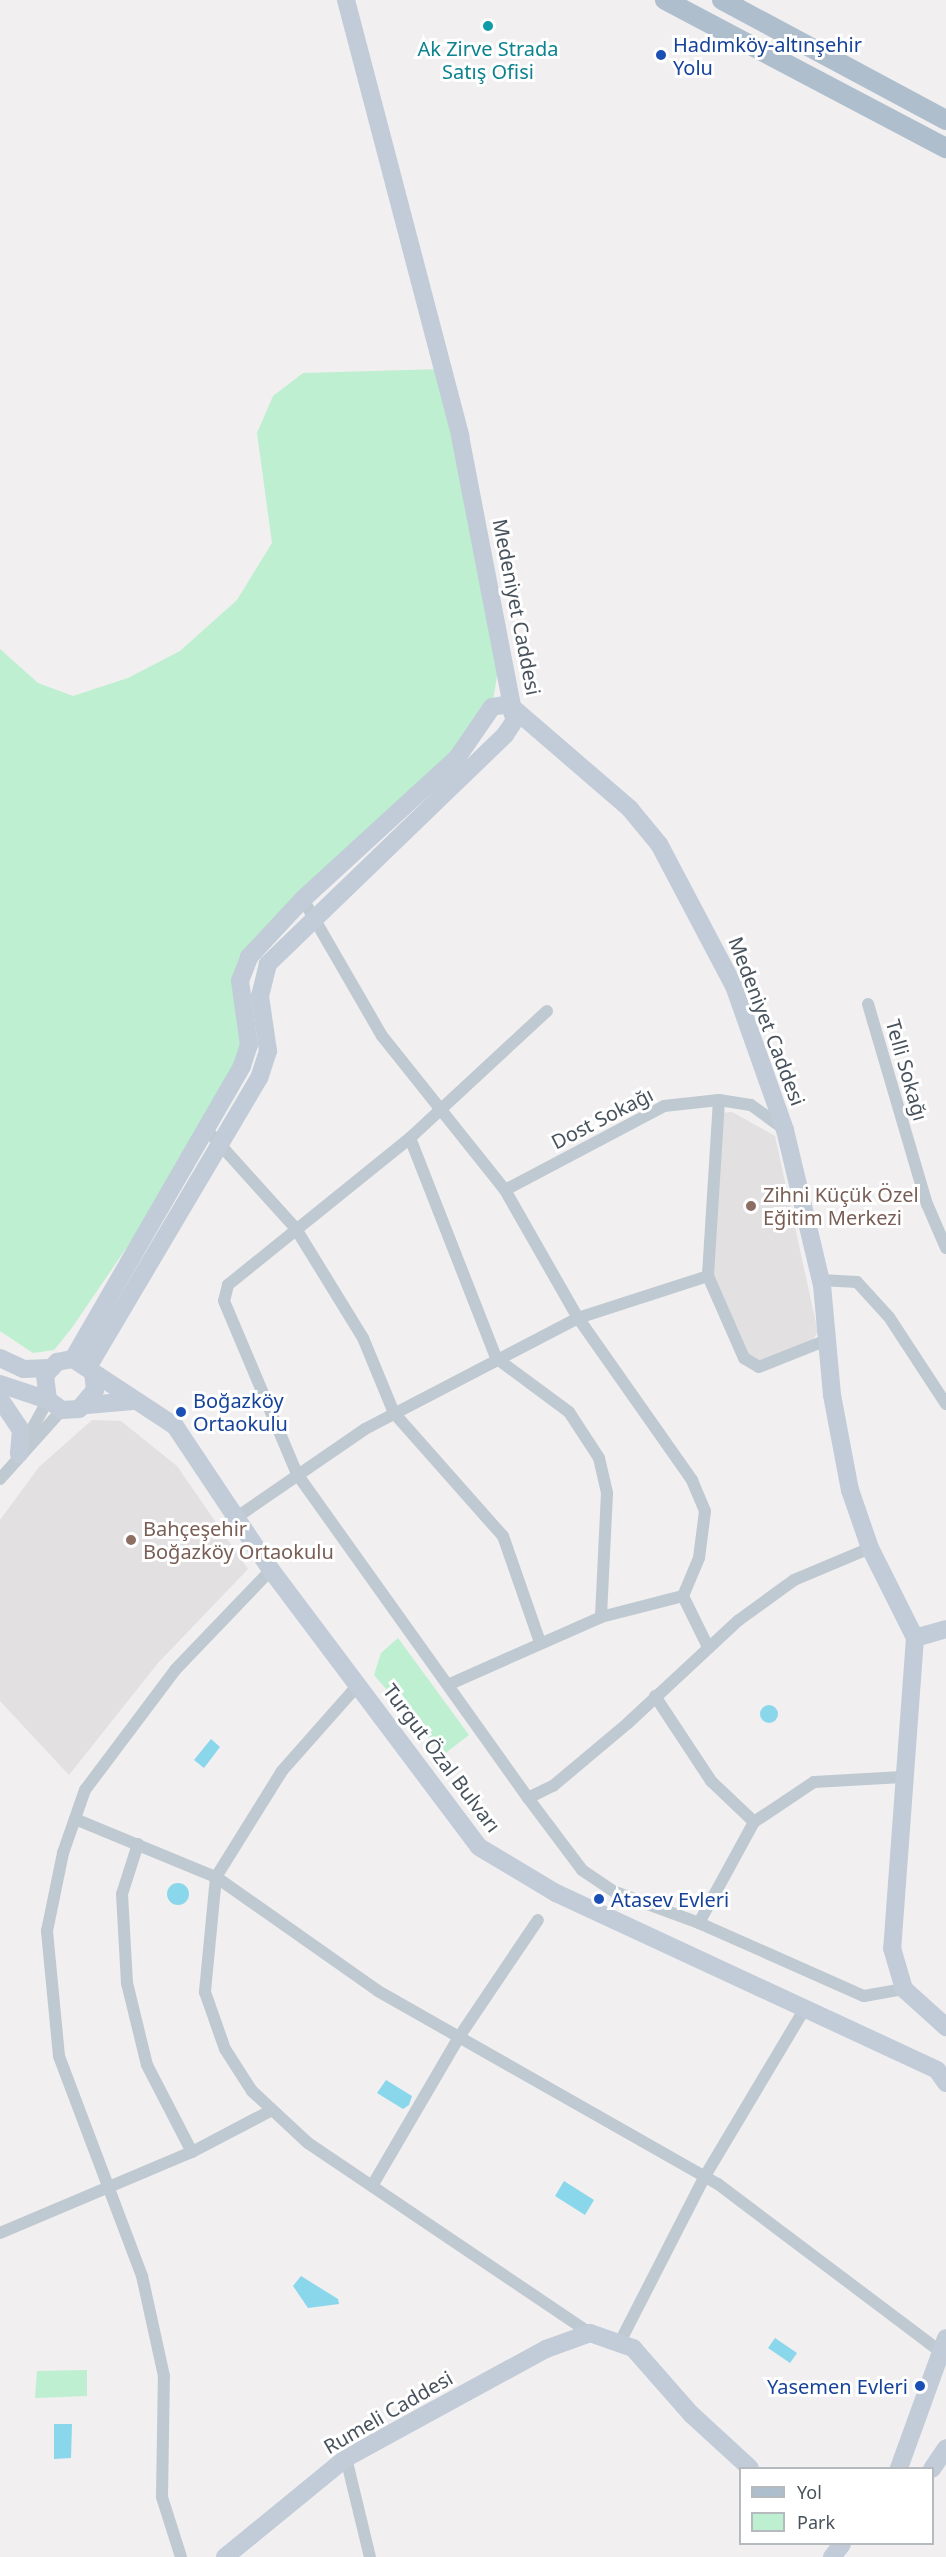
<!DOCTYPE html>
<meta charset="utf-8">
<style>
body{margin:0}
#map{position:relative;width:946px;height:2557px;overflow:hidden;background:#f1efef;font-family:"Noto Sans",sans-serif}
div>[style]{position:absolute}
.education>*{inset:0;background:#e2e0e1}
.green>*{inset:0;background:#bdefd0}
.water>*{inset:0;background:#8ad7ec}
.round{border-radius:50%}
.street>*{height:12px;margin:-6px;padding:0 6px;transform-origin:6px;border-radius:6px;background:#bfc9d1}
.secondary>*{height:18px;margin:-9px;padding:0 9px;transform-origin:9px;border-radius:9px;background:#c1ccd8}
.primary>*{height:20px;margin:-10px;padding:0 10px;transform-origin:10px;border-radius:10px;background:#aebecd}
.dots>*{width:16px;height:16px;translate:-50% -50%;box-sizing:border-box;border:3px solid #fff;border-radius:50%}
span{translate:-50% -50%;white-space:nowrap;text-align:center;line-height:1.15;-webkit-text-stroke:6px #fff;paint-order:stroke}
.transit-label{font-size:20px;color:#164399}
.left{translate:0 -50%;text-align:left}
.right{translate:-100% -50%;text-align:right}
.culture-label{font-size:20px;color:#0d838f}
.street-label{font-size:20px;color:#47525c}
.education-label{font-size:20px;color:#785e54}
.legend{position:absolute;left:739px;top:2467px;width:195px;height:78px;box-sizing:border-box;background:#fff;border:2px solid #b5babe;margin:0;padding:8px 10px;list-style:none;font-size:18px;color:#47525c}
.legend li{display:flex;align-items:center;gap:12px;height:30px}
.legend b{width:30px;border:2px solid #b5babe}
</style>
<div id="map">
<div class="education">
<div style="clip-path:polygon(732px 1112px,775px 1136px,818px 1332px,808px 1347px,759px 1367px,744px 1358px,708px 1276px,718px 1113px)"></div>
<div style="clip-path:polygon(92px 1420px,121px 1421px,177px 1466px,248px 1569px,158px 1663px,69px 1775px,0 1701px,0 1520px,39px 1467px)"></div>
</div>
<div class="green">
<div style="clip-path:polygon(443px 369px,500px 658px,492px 707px,479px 729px,249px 957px,249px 1045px,207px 1130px,71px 1329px,54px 1350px,33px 1353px,0 1331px,0 649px,38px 683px,73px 696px,128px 678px,180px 651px,237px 600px,272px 543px,257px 433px,273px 396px,303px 373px)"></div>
<div style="clip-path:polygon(398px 1638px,469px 1735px,443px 1755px,374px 1675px,381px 1653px)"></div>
<div style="clip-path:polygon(87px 2370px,87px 2396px,35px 2398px,37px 2371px)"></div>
</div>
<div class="water">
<div class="round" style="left:760px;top:1705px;width:18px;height:18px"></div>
<div style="clip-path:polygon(211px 1739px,220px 1747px,204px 1768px,194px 1760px)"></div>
<div class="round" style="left:167px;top:1883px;width:22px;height:22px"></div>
<div style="clip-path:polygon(386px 2080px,412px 2096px,409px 2105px,403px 2109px,377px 2093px)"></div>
<div style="clip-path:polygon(564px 2181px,594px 2200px,585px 2215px,555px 2196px)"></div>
<div style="clip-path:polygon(301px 2276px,338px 2299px,339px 2304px,308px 2308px,293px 2286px)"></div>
<div style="clip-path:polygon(775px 2338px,797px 2353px,790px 2363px,768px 2348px)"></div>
<div style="clip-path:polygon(54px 2424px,72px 2424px,71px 2458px,54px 2459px)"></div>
</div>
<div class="street">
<div style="left:868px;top:1004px;width:209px;rotate:73.6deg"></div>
<div style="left:927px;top:1204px;width:48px;rotate:66.6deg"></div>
<div style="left:547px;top:1011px;width:187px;rotate:137.2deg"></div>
<div style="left:410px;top:1138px;width:234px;rotate:141.1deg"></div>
<div style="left:228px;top:1285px;width:16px;rotate:104deg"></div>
<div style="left:224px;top:1301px;width:188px;rotate:67.1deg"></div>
<div style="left:297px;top:1474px;width:398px;rotate:54.5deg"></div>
<div style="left:528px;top:1798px;width:28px;rotate:-26deg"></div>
<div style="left:553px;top:1786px;width:98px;rotate:-40deg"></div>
<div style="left:628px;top:1723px;width:151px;rotate:-42.9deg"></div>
<div style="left:739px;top:1620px;width:68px;rotate:-36deg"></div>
<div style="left:794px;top:1580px;width:82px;rotate:-22.8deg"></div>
<div style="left:719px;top:1100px;width:176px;rotate:93.6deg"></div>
<div style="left:708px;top:1276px;width:90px;rotate:66.3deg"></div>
<div style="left:744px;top:1358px;width:17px;rotate:31deg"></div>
<div style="left:759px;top:1367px;width:73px;rotate:-21.7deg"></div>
<div style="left:207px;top:1130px;width:133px;rotate:48deg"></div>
<div style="left:296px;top:1229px;width:128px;rotate:58.4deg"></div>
<div style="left:363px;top:1338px;width:81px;rotate:67.5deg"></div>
<div style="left:394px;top:1413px;width:164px;rotate:48.5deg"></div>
<div style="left:503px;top:1536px;width:112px;rotate:70.8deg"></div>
<div style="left:410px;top:1138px;width:236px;rotate:68.6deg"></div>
<div style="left:496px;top:1358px;width:91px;rotate:36.5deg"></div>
<div style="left:569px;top:1412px;width:55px;rotate:56.9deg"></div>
<div style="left:599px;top:1458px;width:36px;rotate:77deg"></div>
<div style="left:607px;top:1493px;width:124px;rotate:92.8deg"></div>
<div style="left:505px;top:1190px;width:180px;rotate:-27.8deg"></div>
<div style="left:664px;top:1106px;width:55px;rotate:-6.2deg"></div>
<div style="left:719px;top:1100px;width:32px;rotate:9deg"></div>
<div style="left:751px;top:1105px;width:41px;rotate:36deg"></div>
<div style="left:821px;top:1280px;width:36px;rotate:3deg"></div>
<div style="left:857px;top:1282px;width:47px;rotate:47.6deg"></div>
<div style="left:889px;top:1317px;width:104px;rotate:56.8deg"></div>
<div style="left:26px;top:1440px;width:46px;rotate:-61.2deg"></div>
<div style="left:0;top:1479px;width:93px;rotate:-48.1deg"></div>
<div style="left:237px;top:1517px;width:155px;rotate:-34.5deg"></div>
<div style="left:365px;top:1429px;width:240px;rotate:-27.5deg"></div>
<div style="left:578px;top:1318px;width:147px;rotate:-119.7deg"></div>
<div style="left:505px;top:1190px;width:197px;rotate:-128.6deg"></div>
<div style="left:382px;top:1036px;width:158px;rotate:-120deg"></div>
<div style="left:683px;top:1596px;width:41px;rotate:-67.2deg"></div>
<div style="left:699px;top:1558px;width:47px;rotate:-82.7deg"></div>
<div style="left:705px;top:1511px;width:34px;rotate:-113deg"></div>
<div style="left:692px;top:1480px;width:198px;rotate:-125.1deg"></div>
<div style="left:578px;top:1318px;width:137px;rotate:-17.9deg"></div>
<div style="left:450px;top:1684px;width:165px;rotate:-23.9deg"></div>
<div style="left:601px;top:1617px;width:85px;rotate:-14.4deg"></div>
<div style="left:683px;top:1596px;width:55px;rotate:63.9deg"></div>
<div style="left:358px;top:1685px;width:115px;rotate:131.5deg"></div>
<div style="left:282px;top:1771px;width:125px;rotate:121.9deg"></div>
<div style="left:216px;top:1877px;width:116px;rotate:95.5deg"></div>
<div style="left:205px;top:1992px;width:60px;rotate:70.7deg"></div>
<div style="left:225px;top:2049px;width:50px;rotate:57.3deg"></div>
<div style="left:252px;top:2091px;width:76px;rotate:42.9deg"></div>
<div style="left:308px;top:2143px;width:340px;rotate:34deg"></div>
<div style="left:655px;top:1696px;width:102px;rotate:56.6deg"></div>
<div style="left:711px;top:1781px;width:59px;rotate:43.6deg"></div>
<div style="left:754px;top:1822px;width:72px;rotate:-33.7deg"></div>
<div style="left:814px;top:1782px;width:88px;rotate:-3.3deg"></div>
<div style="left:528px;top:1798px;width:90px;rotate:53.1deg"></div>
<div style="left:582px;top:1870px;width:40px;rotate:34deg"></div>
<div style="left:615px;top:1892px;width:90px;rotate:20.3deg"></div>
<div style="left:75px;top:1819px;width:152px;rotate:22.4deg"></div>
<div style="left:216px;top:1877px;width:198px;rotate:35.1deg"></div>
<div style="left:378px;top:1991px;width:391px;rotate:29.6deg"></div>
<div style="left:718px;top:2184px;width:279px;rotate:37deg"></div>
<div style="left:754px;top:1822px;width:115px;rotate:118.6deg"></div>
<div style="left:699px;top:1923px;width:180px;rotate:23.9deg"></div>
<div style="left:864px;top:1996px;width:41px;rotate:-9.9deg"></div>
<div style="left:138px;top:1844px;width:52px;rotate:107.7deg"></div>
<div style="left:122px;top:1894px;width:89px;rotate:86.8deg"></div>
<div style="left:127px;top:1983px;width:84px;rotate:76.3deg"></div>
<div style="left:147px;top:2065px;width:98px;rotate:62.7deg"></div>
<div style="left:372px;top:2186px;width:173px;rotate:-59.7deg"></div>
<div style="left:459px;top:2037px;width:141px;rotate:-56deg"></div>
<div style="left:0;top:2233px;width:208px;rotate:-22.9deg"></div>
<div style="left:192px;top:2152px;width:88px;rotate:-27.7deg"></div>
<div style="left:621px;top:2340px;width:184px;rotate:-62.9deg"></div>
<div style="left:705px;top:2176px;width:193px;rotate:-59.2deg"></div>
<div style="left:346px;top:2458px;width:102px;rotate:76.4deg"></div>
<div style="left:181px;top:2557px;width:63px;rotate:-107.6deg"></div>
<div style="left:162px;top:2497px;width:121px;rotate:-89.1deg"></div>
<div style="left:164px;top:2376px;width:102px;rotate:-102.4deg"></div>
<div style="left:142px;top:2276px;width:235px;rotate:-110.7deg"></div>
<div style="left:59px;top:2056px;width:126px;rotate:-95.5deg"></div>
<div style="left:47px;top:1931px;width:80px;rotate:-78.4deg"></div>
<div style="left:63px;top:1853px;width:67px;rotate:-70.8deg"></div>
<div style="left:85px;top:1790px;width:150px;rotate:-53.1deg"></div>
<div style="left:175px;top:1670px;width:139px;rotate:-46.2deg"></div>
</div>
<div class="secondary">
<div style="left:346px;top:0;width:451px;rotate:75.3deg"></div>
<div style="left:460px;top:436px;width:276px;rotate:79.1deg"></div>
<div style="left:512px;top:707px;width:156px;rotate:40.8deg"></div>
<div style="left:630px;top:809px;width:45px;rotate:50.4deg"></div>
<div style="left:659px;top:844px;width:161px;rotate:62.2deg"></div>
<div style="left:734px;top:986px;width:153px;rotate:70.5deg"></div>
<div style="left:785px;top:1130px;width:159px;rotate:76.6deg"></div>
<div style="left:822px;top:1285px;width:110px;rotate:84.8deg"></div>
<div style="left:832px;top:1395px;width:97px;rotate:79.3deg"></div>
<div style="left:850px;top:1490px;width:61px;rotate:71deg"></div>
<div style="left:870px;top:1548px;width:101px;rotate:63.4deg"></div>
<div style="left:915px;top:1638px;width:311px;rotate:94.2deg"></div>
<div style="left:892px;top:1948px;width:43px;rotate:73.7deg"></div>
<div style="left:904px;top:1989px;width:57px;rotate:42.1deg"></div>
<div style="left:0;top:1358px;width:26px;rotate:25deg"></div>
<div style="left:24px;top:1369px;width:26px;rotate:-2deg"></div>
<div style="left:73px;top:1359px;width:338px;rotate:-60deg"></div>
<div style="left:242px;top:1066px;width:22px;rotate:-72deg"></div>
<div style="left:249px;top:1045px;width:65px;rotate:-98deg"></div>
<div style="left:240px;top:981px;width:26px;rotate:-69deg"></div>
<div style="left:249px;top:957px;width:79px;rotate:-47deg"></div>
<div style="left:303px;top:899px;width:209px;rotate:-42.5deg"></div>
<div style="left:457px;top:758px;width:62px;rotate:-55.5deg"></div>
<div style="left:492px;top:707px;width:17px;rotate:-10deg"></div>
<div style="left:509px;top:704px;width:17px;rotate:69deg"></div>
<div style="left:515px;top:720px;width:18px;rotate:124deg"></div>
<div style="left:505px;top:735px;width:330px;rotate:136deg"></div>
<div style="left:268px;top:964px;width:33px;rotate:104deg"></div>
<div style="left:260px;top:996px;width:56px;rotate:81.7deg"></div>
<div style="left:268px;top:1051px;width:28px;rotate:108deg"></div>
<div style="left:259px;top:1078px;width:336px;rotate:120.6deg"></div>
<div style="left:93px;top:1373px;width:17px;rotate:83deg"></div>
<div style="left:95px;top:1390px;width:25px;rotate:130deg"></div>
<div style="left:79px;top:1409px;width:17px;rotate:177deg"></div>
<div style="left:62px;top:1410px;width:17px;rotate:-144deg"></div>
<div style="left:48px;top:1400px;width:25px;rotate:-97deg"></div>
<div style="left:45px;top:1375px;width:18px;rotate:-47deg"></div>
<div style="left:57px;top:1362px;width:16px;rotate:-11deg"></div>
<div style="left:73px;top:1359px;width:122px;rotate:33.3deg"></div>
<div style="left:175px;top:1426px;width:173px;rotate:56.3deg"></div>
<div style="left:271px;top:1570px;width:346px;rotate:53.1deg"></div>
<div style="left:479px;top:1847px;width:90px;rotate:30.9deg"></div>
<div style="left:556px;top:1893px;width:420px;rotate:24.9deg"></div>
<div style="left:937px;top:2070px;width:16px;rotate:55deg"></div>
<div style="left:0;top:1384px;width:51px;rotate:18.4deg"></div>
<div style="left:0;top:1399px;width:37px;rotate:56deg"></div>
<div style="left:21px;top:1430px;width:24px;rotate:95deg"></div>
<div style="left:87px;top:1405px;width:46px;rotate:-5deg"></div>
<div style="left:915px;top:1638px;width:32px;rotate:-16deg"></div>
<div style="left:899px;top:2468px;width:138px;rotate:-70.1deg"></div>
<div style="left:932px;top:2469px;width:25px;rotate:-56deg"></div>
<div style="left:225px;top:2557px;width:156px;rotate:-39.3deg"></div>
<div style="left:346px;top:2458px;width:228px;rotate:-28.6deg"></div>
<div style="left:546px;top:2349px;width:47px;rotate:-20deg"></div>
<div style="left:590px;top:2333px;width:46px;rotate:19.2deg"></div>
<div style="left:633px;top:2348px;width:88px;rotate:48.7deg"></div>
<div style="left:691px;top:2414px;width:80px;rotate:42.5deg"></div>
<div style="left:832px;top:2557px;width:16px;rotate:-52deg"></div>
</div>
<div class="primary">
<div style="left:665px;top:0;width:318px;rotate:27.8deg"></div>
<div style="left:722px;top:0;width:254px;rotate:28.2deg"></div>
</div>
<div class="dots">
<div style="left:488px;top:26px;background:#0f9aa8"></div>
<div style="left:661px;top:55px;background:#1a4fb4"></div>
<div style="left:751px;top:1206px;background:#8d6e63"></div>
<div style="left:181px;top:1412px;background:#1a4fb4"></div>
<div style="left:131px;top:1540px;background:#8d6e63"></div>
<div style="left:599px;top:1899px;background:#1a4fb4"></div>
<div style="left:920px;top:2386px;background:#1a4fb4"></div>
</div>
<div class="transit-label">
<span class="left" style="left:673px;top:56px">Hadımköy-altınşehir<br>Yolu</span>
<span class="left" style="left:193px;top:1412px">Boğazköy<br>Ortaokulu</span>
<span class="left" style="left:611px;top:1899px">Atasev Evleri</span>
<span class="right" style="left:908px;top:2386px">Yasemen Evleri</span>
</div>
<div class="culture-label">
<span style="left:488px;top:60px">Ak Zirve Strada<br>Satış Ofisi</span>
</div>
<div class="street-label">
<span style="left:517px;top:607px;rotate:79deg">Medeniyet Caddesi</span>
<span style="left:767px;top:1021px;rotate:69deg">Medeniyet Caddesi</span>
<span style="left:907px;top:1070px;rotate:74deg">Telli Sokağı</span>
<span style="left:602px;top:1118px;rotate:-27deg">Dost Sokağı</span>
<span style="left:442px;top:1758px;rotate:53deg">Turgut Özal Bulvarı</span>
<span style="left:388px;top:2412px;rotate:-30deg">Rumeli Caddesi</span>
</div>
<div class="education-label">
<span class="left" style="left:763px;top:1206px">Zihni Küçük Özel<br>Eğitim Merkezi</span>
<span class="left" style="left:143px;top:1540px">Bahçeşehir<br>Boğazköy Ortaokulu</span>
</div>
<ul class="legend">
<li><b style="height:8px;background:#aebecd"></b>Yol</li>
<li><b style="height:16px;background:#bdefd0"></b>Park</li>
</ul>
</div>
